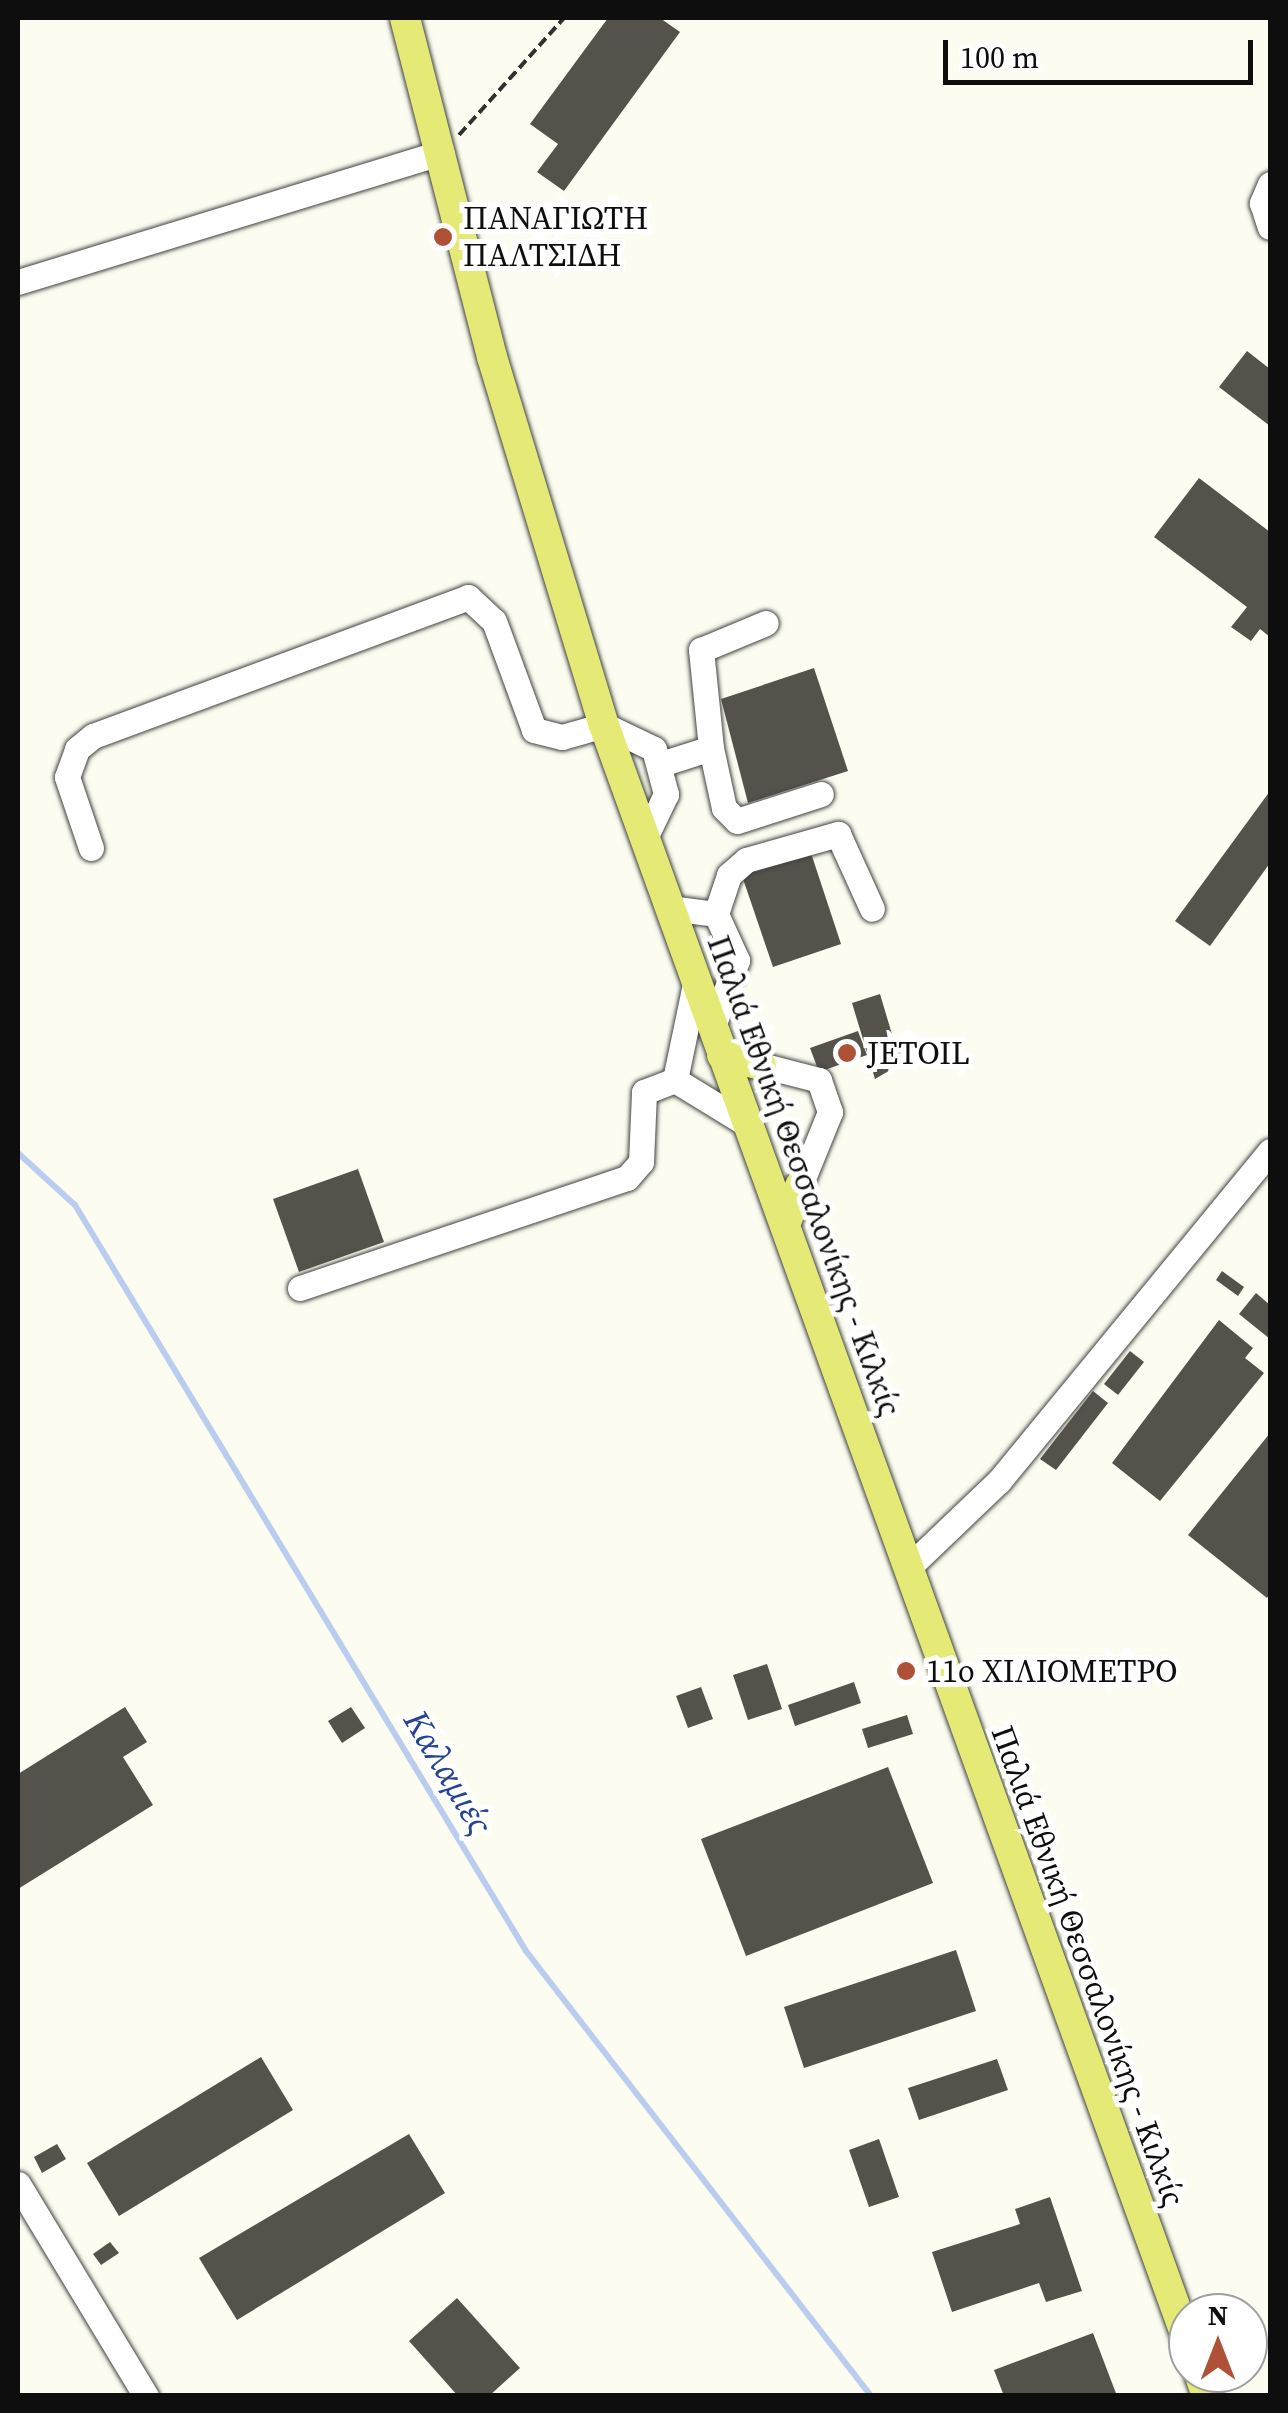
<!DOCTYPE html>
<meta charset="utf-8">
<style>
body{margin:0}
#map{position:relative;width:1288px;height:2413px;overflow:hidden;background:#fcfdf0;font-family:"Source Serif 4",serif}
div>[style]{position:absolute}
.stream>*{height:6px;margin:-3px;padding:0 3px;transform-origin:3px;border-radius:3px;background:#bacdef}
.building>*{inset:0;background:#55524b}
.path>*{height:4px;margin-top:-2px;transform-origin:0;background:repeating-linear-gradient(90deg,#303030 0 10px,transparent 0 15px)}
.roads{filter:drop-shadow(0 0 2px #414141) drop-shadow(0 0 2px #414141)}
.minor>*{height:25px;margin:-12.5px;padding:0 12.5px;transform-origin:12.5px;border-radius:12.5px;background:#fff}
.major>*{height:30px;margin:-15px;padding:0 15px;transform-origin:15px;border-radius:15px;background:#e5e975}
.dots>*{width:28px;height:28px;translate:-50% -50%;box-sizing:border-box;border:5px solid #fff;border-radius:50%}
span{translate:-50% -50%;white-space:nowrap;text-align:center;line-height:1.15;-webkit-text-stroke:10px #fff;paint-order:stroke}
.poi-label{font-size:32px;color:#0e0e0e}
.left{translate:0 -50%;text-align:left}
.street-label{font-size:32px;color:#0e0e0e}
.water-label{font-size:35px;color:#254491;font-style:italic}
.frame{position:absolute;inset:0;border:20px solid #0e0e0e;pointer-events:none}
.north{position:absolute;left:1168px;top:2293px;width:100px;height:100px;box-sizing:border-box;background:#fff;border:2px solid #9f9f9f;border-radius:50%;rotate:0deg;font-size:28px;font-weight:700;line-height:40px;text-align:center;color:#0e0e0e}
.north::after{content:'';display:block;margin:auto;width:35px;height:45px;background:#ae5136;clip-path:polygon(50% 0,100% 100%,50% 72%,0 100%)}
.scale{position:absolute;left:943px;top:40px;width:310px;height:45px;box-sizing:border-box;border:5px solid #0e0e0e;border-top:0;padding-left:12px;font-size:30px;line-height:35px;white-space:nowrap;color:#0e0e0e;-webkit-text-stroke:8px #fff;paint-order:stroke}
</style>
<div id="map">
<div class="stream">
<div style="left:18px;top:1153px;width:77px;rotate:42.4deg"></div>
<div style="left:75px;top:1205px;width:872px;rotate:58.84deg"></div>
<div style="left:526px;top:1951px;width:563px;rotate:52.21deg"></div>
</div>
<div class="building">
<div style="clip-path:polygon(608px 18px,660px 18px,680px 32px,564px 191px,537px 172px,558px 144px,530px 124px)"></div>
<div style="clip-path:polygon(1247px 351px,1270px 369px,1270px 426px,1219px 387px)"></div>
<div style="clip-path:polygon(1199px 478px,1270px 532px,1270px 637px,1260px 629px,1251px 641px,1231px 627px,1247px 607px,1154px 537px)"></div>
<div style="clip-path:polygon(814px 668px,848px 771px,748px 803px,721px 699px)"></div>
<div style="clip-path:polygon(1270px 791px,1270px 863px,1210px 946px,1175px 921px)"></div>
<div style="clip-path:polygon(810px 850px,841px 944px,773px 967px,741px 873px)"></div>
<div style="clip-path:polygon(880px 994px,894px 1041px,911px 1036px,916px 1055px,875px 1079px,852px 1003px)"></div>
<div style="clip-path:polygon(858px 1031px,867px 1055px,819px 1072px,810px 1048px)"></div>
<div style="clip-path:polygon(358px 1169px,384px 1242px,299px 1272px,273px 1199px)"></div>
<div style="clip-path:polygon(1222px 1271px,1244px 1287px,1238px 1296px,1216px 1280px)"></div>
<div style="clip-path:polygon(1256px 1293px,1270px 1305px,1270px 1339px,1239px 1314px)"></div>
<div style="clip-path:polygon(1219px 1320px,1253px 1348px,1245px 1358px,1264px 1373px,1160px 1501px,1112px 1463px)"></div>
<div style="clip-path:polygon(1130px 1351px,1144px 1362px,1118px 1395px,1104px 1384px)"></div>
<div style="clip-path:polygon(1093px 1391px,1108px 1403px,1056px 1470px,1040px 1459px)"></div>
<div style="clip-path:polygon(1270px 1433px,1270px 1593px,1267px 1598px,1188px 1535px)"></div>
<div style="clip-path:polygon(767px 1664px,782px 1709px,748px 1720px,733px 1675px)"></div>
<div style="clip-path:polygon(854px 1682px,861px 1703px,795px 1726px,788px 1705px)"></div>
<div style="clip-path:polygon(701px 1687px,713px 1719px,688px 1728px,676px 1696px)"></div>
<div style="clip-path:polygon(125px 1707px,147px 1742px,123px 1757px,153px 1805px,18px 1889px,18px 1774px)"></div>
<div style="clip-path:polygon(351px 1707px,365px 1728px,342px 1743px,328px 1721px)"></div>
<div style="clip-path:polygon(907px 1715px,913px 1734px,868px 1748px,862px 1729px)"></div>
<div style="clip-path:polygon(888px 1767px,933px 1883px,746px 1956px,701px 1839px)"></div>
<div style="clip-path:polygon(956px 1950px,976px 2011px,804px 2068px,784px 2007px)"></div>
<div style="clip-path:polygon(261px 2057px,293px 2110px,119px 2216px,87px 2163px)"></div>
<div style="clip-path:polygon(997px 2059px,1008px 2090px,919px 2120px,908px 2088px)"></div>
<div style="clip-path:polygon(409px 2134px,445px 2193px,237px 2320px,199px 2258px)"></div>
<div style="clip-path:polygon(879px 2139px,899px 2197px,869px 2207px,849px 2150px)"></div>
<div style="clip-path:polygon(57px 2144px,66px 2159px,42px 2173px,34px 2157px)"></div>
<div style="clip-path:polygon(1050px 2197px,1082px 2291px,1046px 2302px,1039px 2283px,952px 2312px,932px 2252px,1020px 2224px,1015px 2209px)"></div>
<div style="clip-path:polygon(110px 2242px,119px 2253px,101px 2265px,93px 2254px)"></div>
<div style="clip-path:polygon(457px 2298px,520px 2368px,489px 2396px,458px 2396px,409px 2341px)"></div>
<div style="clip-path:polygon(1093px 2333px,1117px 2396px,1004px 2396px,994px 2370px)"></div>
</div>
<div class="path">
<div style="left:459px;top:135px;width:157px;rotate:-48.1deg"></div>
</div>
<div class="roads">
<div class="minor">
<div style="left:1270px;top:184px;width:21px;rotate:113deg"></div>
<div style="left:1262px;top:203px;width:25px;rotate:72deg"></div>
<div style="left:18px;top:282px;width:443px;rotate:-17deg"></div>
<div style="left:711px;top:748px;width:99px;rotate:-95.8deg"></div>
<div style="left:701px;top:650px;width:70px;rotate:-22.6deg"></div>
<div style="left:661px;top:764px;width:52px;rotate:-17.7deg"></div>
<div style="left:711px;top:748px;width:61px;rotate:77.8deg"></div>
<div style="left:724px;top:808px;width:18px;rotate:45deg"></div>
<div style="left:737px;top:821px;width:88px;rotate:-17.8deg"></div>
<div style="left:91px;top:848px;width:75px;rotate:-108.7deg"></div>
<div style="left:67px;top:777px;width:30px;rotate:-70deg"></div>
<div style="left:77px;top:749px;width:21px;rotate:-39deg"></div>
<div style="left:93px;top:736px;width:400px;rotate:-20.3deg"></div>
<div style="left:468px;top:597px;width:35px;rotate:43deg"></div>
<div style="left:494px;top:621px;width:116px;rotate:69.8deg"></div>
<div style="left:534px;top:730px;width:29px;rotate:14deg"></div>
<div style="left:562px;top:737px;width:44px;rotate:-15.9deg"></div>
<div style="left:604px;top:725px;width:55px;rotate:25.6deg"></div>
<div style="left:654px;top:749px;width:47px;rotate:75.1deg"></div>
<div style="left:666px;top:794px;width:51px;rotate:115.6deg"></div>
<div style="left:669px;top:908px;width:47px;rotate:7.3deg"></div>
<div style="left:716px;top:914px;width:51px;rotate:65.5deg"></div>
<div style="left:737px;top:960px;width:73px;rotate:109.9deg"></div>
<div style="left:716px;top:914px;width:41px;rotate:-71.6deg"></div>
<div style="left:729px;top:875px;width:23px;rotate:-41deg"></div>
<div style="left:746px;top:860px;width:96px;rotate:-15.8deg"></div>
<div style="left:838px;top:834px;width:82px;rotate:65.6deg"></div>
<div style="left:695px;top:984px;width:98px;rotate:101.8deg"></div>
<div style="left:675px;top:1080px;width:88px;rotate:31.5deg"></div>
<div style="left:761px;top:1065px;width:60px;rotate:14.5deg"></div>
<div style="left:819px;top:1080px;width:34px;rotate:71deg"></div>
<div style="left:830px;top:1112px;width:80px;rotate:112.1deg"></div>
<div style="left:300px;top:1288px;width:345px;rotate:-18.6deg"></div>
<div style="left:627px;top:1178px;width:21px;rotate:-49deg"></div>
<div style="left:641px;top:1162px;width:70px;rotate:-87.5deg"></div>
<div style="left:644px;top:1092px;width:33px;rotate:-21deg"></div>
<div style="left:911px;top:1565px;width:122px;rotate:-43.7deg"></div>
<div style="left:999px;top:1481px;width:427px;rotate:-50.6deg"></div>
<div style="left:18px;top:2184px;width:248px;rotate:58.9deg"></div>
</div>
<div class="major">
<div style="left:405px;top:18px;width:350px;rotate:75.6deg"></div>
<div style="left:492px;top:357px;width:385px;rotate:73.1deg"></div>
<div style="left:604px;top:725px;width:1719px;rotate:70.14deg"></div>
<div style="left:722px;top:1055px;width:40px;rotate:14.4deg"></div>
<div style="left:785px;top:1225px;width:42px;rotate:-69deg"></div>
<div style="left:1199px;top:2373px;width:24px;rotate:71deg"></div>
</div>
</div>
<div class="dots">
<div style="left:443px;top:237px;background:#ae5136"></div>
<div style="left:847px;top:1053px;background:#ae5136"></div>
<div style="left:906px;top:1671px;background:#ae5136"></div>
</div>
<div class="poi-label">
<span class="left" style="left:463px;top:237px">ΠΑΝΑΓΙΩΤΗ<br>ΠΑΛΤΣΙΔΗ</span>
<span class="left" style="left:867px;top:1053px">JETOIL</span>
<span class="left" style="left:926px;top:1671px">11ο ΧΙΛΙΟΜΕΤΡΟ</span>
</div>
<div class="street-label">
<span style="left:804px;top:1176px;rotate:70deg">Παλιά Εθνική Θεσσαλονίκης - Κιλκίς</span>
<span style="left:1088px;top:1966px;rotate:70deg">Παλιά Εθνική Θεσσαλονίκης - Κιλκίς</span>
</div>
<div class="water-label">
<span style="left:448px;top:1772px;rotate:59deg">Καλαμιές</span>
</div>
<div class="frame"></div>
<div class="north">N</div>
<div class="scale">100 m</div>
</div>
